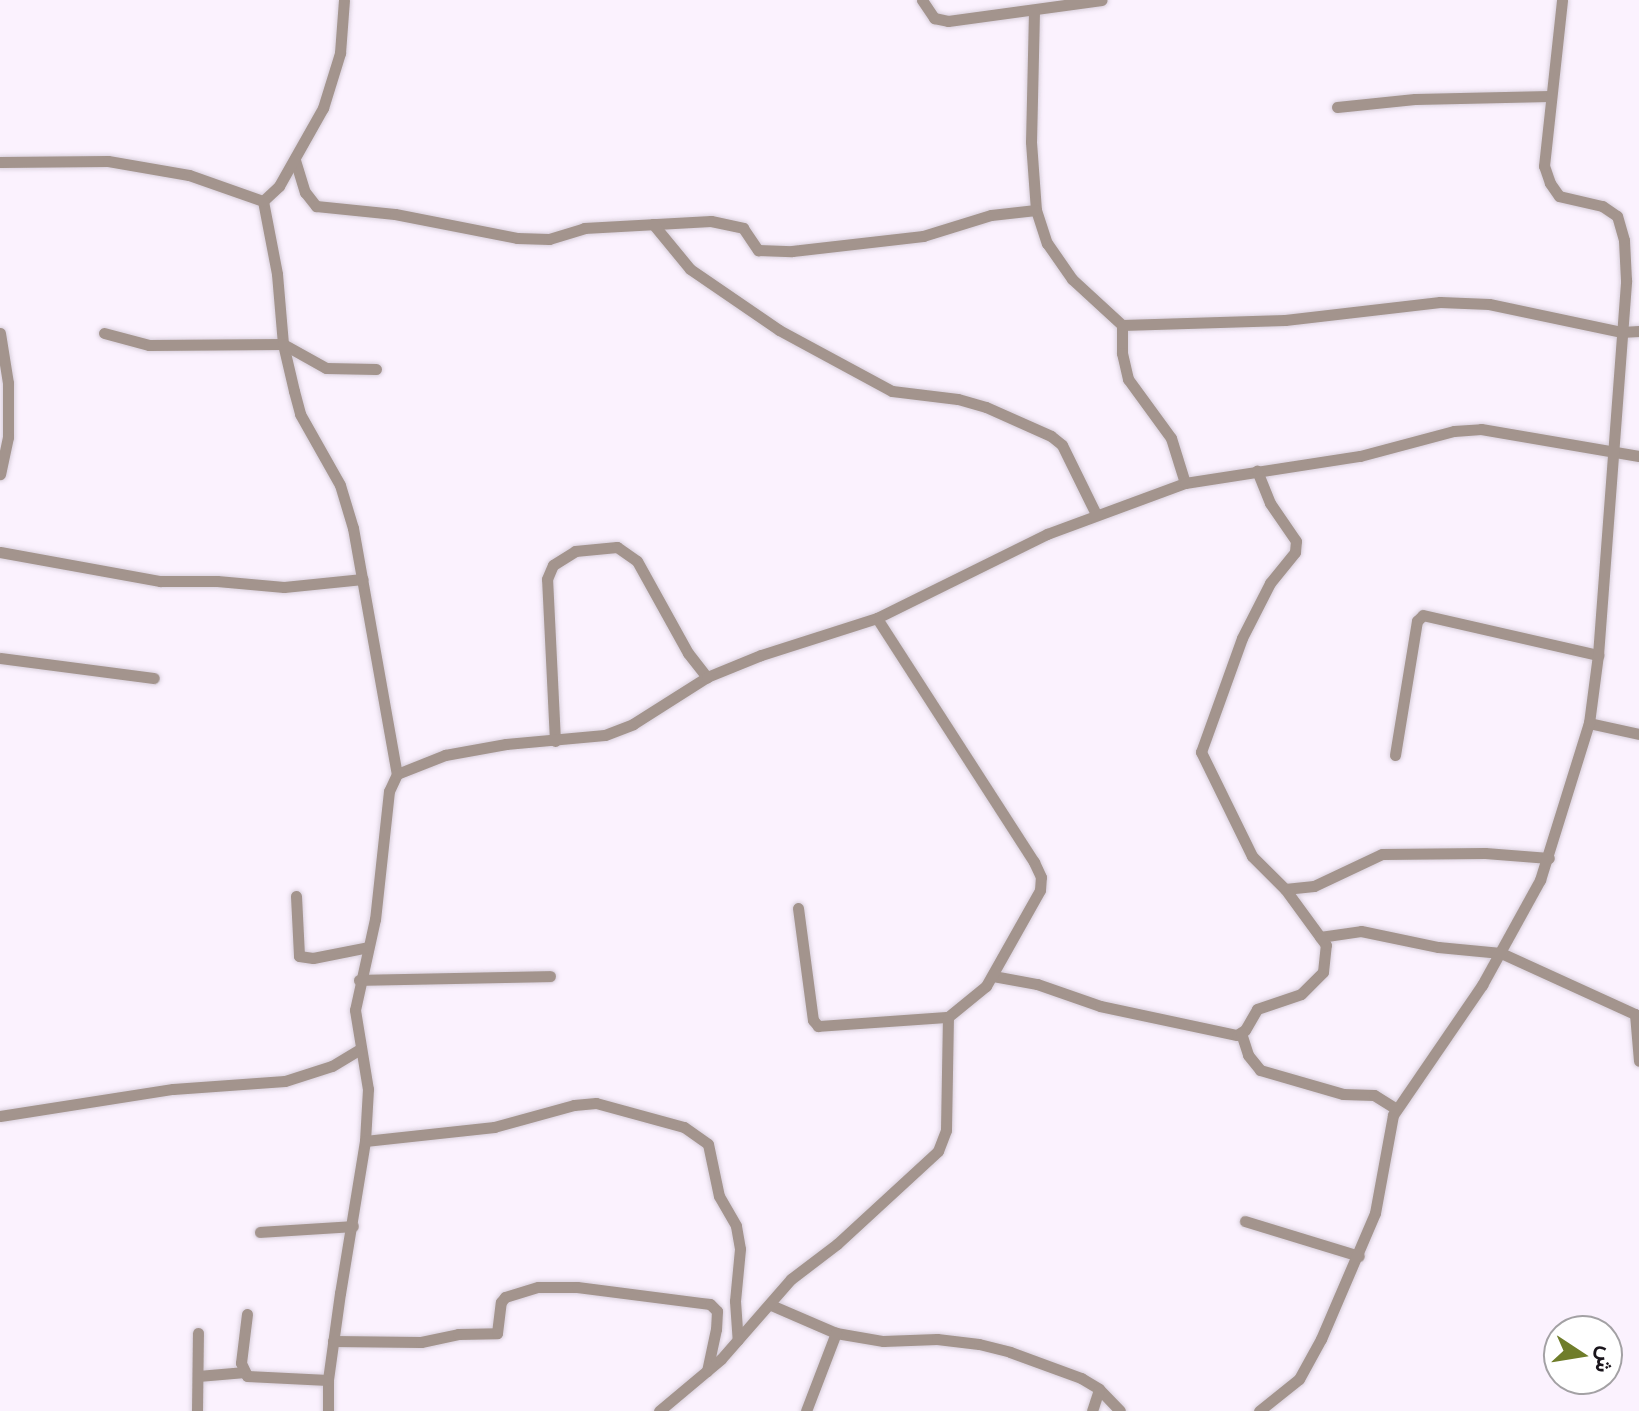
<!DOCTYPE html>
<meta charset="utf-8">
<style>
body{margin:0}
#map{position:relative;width:1639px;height:1411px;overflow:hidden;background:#fbf2fe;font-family:"Work Sans",Vazirmatn,sans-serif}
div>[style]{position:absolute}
.roads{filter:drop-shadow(0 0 2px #d7ceda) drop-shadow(0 0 2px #d7ceda)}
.street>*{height:11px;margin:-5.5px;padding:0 5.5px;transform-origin:5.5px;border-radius:5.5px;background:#a3948d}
span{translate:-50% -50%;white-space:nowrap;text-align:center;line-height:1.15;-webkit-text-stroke:6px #fff;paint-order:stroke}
.north{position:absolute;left:1543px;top:1315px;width:80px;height:80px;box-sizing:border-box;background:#fff;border:2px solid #a3a1a4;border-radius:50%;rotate:102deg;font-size:22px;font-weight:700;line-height:32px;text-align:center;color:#19141b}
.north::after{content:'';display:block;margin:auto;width:28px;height:36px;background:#6f7d2a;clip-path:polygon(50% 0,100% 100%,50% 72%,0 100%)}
</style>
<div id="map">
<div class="roads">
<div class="street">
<div style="left:922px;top:0;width:22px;rotate:56deg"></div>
<div style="left:934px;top:18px;width:14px;rotate:12deg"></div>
<div style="left:948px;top:21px;width:155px;rotate:-7.8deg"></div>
<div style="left:1034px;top:11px;width:131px;rotate:91.3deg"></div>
<div style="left:1031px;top:142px;width:68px;rotate:85.8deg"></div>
<div style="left:1036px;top:210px;width:35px;rotate:72deg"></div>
<div style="left:1047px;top:243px;width:44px;rotate:55.2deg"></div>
<div style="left:1072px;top:279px;width:68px;rotate:42.6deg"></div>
<div style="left:1122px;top:325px;width:28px;rotate:90deg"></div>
<div style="left:1122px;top:353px;width:27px;rotate:77deg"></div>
<div style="left:1128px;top:379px;width:73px;rotate:53.9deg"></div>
<div style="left:1171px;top:438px;width:47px;rotate:72.7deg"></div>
<div style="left:1337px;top:107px;width:78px;rotate:-5.9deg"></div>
<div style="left:1415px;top:99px;width:135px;rotate:-1.3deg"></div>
<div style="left:295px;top:160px;width:34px;rotate:73deg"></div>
<div style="left:305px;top:192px;width:18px;rotate:52deg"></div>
<div style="left:316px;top:206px;width:79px;rotate:5.8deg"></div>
<div style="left:395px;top:214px;width:124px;rotate:11.1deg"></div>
<div style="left:517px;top:238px;width:32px;rotate:2deg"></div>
<div style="left:549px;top:239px;width:37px;rotate:-17deg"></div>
<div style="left:584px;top:228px;width:127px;rotate:-3.2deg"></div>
<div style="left:711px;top:221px;width:33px;rotate:12deg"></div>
<div style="left:743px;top:228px;width:27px;rotate:56deg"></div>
<div style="left:758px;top:250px;width:34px;rotate:2deg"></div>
<div style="left:792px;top:251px;width:132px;rotate:-6.5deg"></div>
<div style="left:923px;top:236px;width:71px;rotate:-17.2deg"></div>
<div style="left:991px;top:215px;width:45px;rotate:-6.3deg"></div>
<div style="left:0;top:162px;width:108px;rotate:-0.5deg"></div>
<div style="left:108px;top:161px;width:82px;rotate:9.8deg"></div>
<div style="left:189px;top:175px;width:78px;rotate:19.4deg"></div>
<div style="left:263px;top:201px;width:74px;rotate:79.1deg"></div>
<div style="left:277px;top:274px;width:70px;rotate:85.1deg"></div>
<div style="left:283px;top:344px;width:48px;rotate:76.8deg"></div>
<div style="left:294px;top:391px;width:24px;rotate:75deg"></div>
<div style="left:300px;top:414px;width:81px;rotate:60.6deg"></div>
<div style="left:340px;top:485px;width:45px;rotate:73.2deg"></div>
<div style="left:353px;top:528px;width:250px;rotate:79.9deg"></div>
<div style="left:397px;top:774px;width:19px;rotate:115deg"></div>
<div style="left:389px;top:791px;width:129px;rotate:96.2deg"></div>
<div style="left:375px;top:919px;width:93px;rotate:102.4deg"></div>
<div style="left:355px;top:1010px;width:80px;rotate:80.7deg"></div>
<div style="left:368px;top:1089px;width:52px;rotate:93.3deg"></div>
<div style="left:365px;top:1141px;width:154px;rotate:99.3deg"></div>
<div style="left:340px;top:1293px;width:88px;rotate:97.9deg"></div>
<div style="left:328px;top:1380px;width:31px;rotate:90deg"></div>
<div style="left:263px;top:201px;width:22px;rotate:-43deg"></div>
<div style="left:279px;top:186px;width:90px;rotate:-60.6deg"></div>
<div style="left:323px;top:108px;width:58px;rotate:-72.8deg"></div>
<div style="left:340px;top:53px;width:53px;rotate:-85.7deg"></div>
<div style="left:653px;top:224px;width:58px;rotate:50.6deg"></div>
<div style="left:690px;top:269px;width:108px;rotate:34.4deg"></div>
<div style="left:779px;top:330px;width:128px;rotate:28.4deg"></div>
<div style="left:892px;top:391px;width:66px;rotate:6.9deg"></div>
<div style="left:958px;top:399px;width:29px;rotate:16deg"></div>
<div style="left:986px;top:407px;width:71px;rotate:24deg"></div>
<div style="left:1051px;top:436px;width:14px;rotate:39deg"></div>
<div style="left:1062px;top:445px;width:77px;rotate:63.8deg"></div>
<div style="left:1122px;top:325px;width:163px;rotate:-1.8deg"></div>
<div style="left:1285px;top:320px;width:156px;rotate:-6.6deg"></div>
<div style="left:1440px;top:302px;width:49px;rotate:2.3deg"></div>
<div style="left:1489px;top:304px;width:136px;rotate:11.9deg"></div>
<div style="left:1622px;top:332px;width:17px;rotate:-3deg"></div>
<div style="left:0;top:333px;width:51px;rotate:80.9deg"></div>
<div style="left:8px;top:383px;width:54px;rotate:90deg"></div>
<div style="left:8px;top:437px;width:38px;rotate:102deg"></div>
<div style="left:104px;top:333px;width:47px;rotate:14.9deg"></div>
<div style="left:149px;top:345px;width:134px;rotate:-0.4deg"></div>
<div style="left:283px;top:344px;width:49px;rotate:29.2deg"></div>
<div style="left:326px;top:368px;width:50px;rotate:1.1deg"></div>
<div style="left:0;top:552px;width:163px;rotate:10.3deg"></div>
<div style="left:160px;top:581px;width:57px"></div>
<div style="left:217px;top:581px;width:67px;rotate:5.1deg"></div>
<div style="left:284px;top:587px;width:79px;rotate:-5.8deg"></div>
<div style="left:0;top:658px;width:155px;rotate:7.4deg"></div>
<div style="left:1589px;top:723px;width:51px;rotate:12.4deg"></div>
<div style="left:555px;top:741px;width:162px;rotate:-92.8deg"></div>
<div style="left:547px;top:579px;width:15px;rotate:-67deg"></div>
<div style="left:553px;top:565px;width:26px;rotate:-32deg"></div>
<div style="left:575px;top:551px;width:42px;rotate:-5.4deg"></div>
<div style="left:617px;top:547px;width:24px;rotate:35deg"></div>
<div style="left:637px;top:561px;width:105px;rotate:61deg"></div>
<div style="left:688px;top:653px;width:31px;rotate:52deg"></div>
<div style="left:1395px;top:755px;width:136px;rotate:-80.7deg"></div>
<div style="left:1417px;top:621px;width:8px;rotate:-45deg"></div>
<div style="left:1423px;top:615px;width:180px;rotate:12.9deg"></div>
<div style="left:397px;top:774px;width:52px;rotate:-21.6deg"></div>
<div style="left:445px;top:755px;width:62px;rotate:-10.2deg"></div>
<div style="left:506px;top:744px;width:99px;rotate:-5.2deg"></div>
<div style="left:605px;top:735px;width:30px;rotate:-21deg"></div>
<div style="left:633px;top:724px;width:88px;rotate:-32.4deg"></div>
<div style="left:707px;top:677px;width:58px;rotate:-22.2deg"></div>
<div style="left:761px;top:655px;width:122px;rotate:-17.7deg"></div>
<div style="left:877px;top:618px;width:190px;rotate:-26.3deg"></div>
<div style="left:1047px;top:534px;width:147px;rotate:-20.3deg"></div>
<div style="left:1185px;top:483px;width:177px;rotate:-8.8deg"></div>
<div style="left:1360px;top:456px;width:97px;rotate:-14.9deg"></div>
<div style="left:1454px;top:431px;width:27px;rotate:-4deg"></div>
<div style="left:1481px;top:429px;width:160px;rotate:9.7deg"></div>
<div style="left:1285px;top:889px;width:29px;rotate:-6deg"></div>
<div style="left:1314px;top:886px;width:75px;rotate:-25.2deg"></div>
<div style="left:1382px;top:854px;width:103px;rotate:-0.6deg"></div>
<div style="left:1485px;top:853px;width:64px;rotate:4.5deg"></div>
<div style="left:296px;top:896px;width:60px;rotate:87.1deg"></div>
<div style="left:299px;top:956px;width:14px;rotate:8deg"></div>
<div style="left:313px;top:958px;width:56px;rotate:-11.3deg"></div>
<div style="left:798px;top:908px;width:113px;rotate:82.4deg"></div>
<div style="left:813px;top:1020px;width:8px;rotate:50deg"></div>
<div style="left:818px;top:1026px;width:130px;rotate:-4deg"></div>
<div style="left:1320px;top:937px;width:41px;rotate:-8.3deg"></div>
<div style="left:1361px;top:931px;width:79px;rotate:11.7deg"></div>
<div style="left:1438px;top:947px;width:63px;rotate:5.4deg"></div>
<div style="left:1501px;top:953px;width:147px;rotate:24.5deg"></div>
<div style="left:1635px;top:1014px;width:47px;rotate:85.1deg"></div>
<div style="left:993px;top:976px;width:45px;rotate:10.3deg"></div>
<div style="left:1037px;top:984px;width:67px;rotate:19.2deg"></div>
<div style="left:1100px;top:1006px;width:140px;rotate:12deg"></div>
<div style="left:1237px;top:1035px;width:9px;rotate:-32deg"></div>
<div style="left:1245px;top:1030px;width:24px;rotate:-60deg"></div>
<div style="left:1257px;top:1009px;width:46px;rotate:-18.8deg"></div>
<div style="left:1301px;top:994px;width:31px;rotate:-45deg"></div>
<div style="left:1323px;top:972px;width:27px;rotate:-84deg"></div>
<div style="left:1326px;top:945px;width:69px;rotate:-126.2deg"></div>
<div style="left:1285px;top:889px;width:47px;rotate:-135deg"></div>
<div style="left:1252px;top:856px;width:116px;rotate:-116.1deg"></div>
<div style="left:1201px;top:752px;width:121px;rotate:-70.2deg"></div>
<div style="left:1242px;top:638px;width:62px;rotate:-63deg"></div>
<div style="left:1270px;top:583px;width:40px;rotate:-51deg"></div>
<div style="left:1295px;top:552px;width:11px;rotate:-85deg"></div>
<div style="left:1296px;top:541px;width:46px;rotate:-124.4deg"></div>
<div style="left:1270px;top:503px;width:35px;rotate:-112deg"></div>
<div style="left:359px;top:980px;width:191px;rotate:-1.2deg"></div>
<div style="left:1241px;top:1033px;width:23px;rotate:72deg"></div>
<div style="left:1248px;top:1055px;width:19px;rotate:51deg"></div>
<div style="left:1260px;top:1070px;width:86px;rotate:16.1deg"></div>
<div style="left:1343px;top:1094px;width:31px;rotate:2deg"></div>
<div style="left:1374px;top:1095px;width:26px;rotate:32deg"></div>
<div style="left:0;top:1116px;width:175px;rotate:-8.9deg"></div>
<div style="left:173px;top:1089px;width:112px;rotate:-4.1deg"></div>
<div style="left:285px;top:1081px;width:49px;rotate:-17.7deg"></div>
<div style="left:332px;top:1066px;width:31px;rotate:-31deg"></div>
<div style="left:365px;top:1141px;width:130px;rotate:-6.2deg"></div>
<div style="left:494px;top:1127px;width:83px;rotate:-15.4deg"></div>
<div style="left:574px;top:1105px;width:22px;rotate:-5deg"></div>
<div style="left:596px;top:1103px;width:91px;rotate:15.3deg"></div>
<div style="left:684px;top:1127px;width:29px;rotate:35deg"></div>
<div style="left:708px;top:1144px;width:53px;rotate:78.1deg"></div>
<div style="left:719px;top:1196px;width:34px;rotate:60deg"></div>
<div style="left:736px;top:1226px;width:23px;rotate:80deg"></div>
<div style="left:740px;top:1249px;width:52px;rotate:95.5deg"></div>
<div style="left:735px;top:1301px;width:39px;rotate:86deg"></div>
<div style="left:1245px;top:1221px;width:119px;rotate:17.1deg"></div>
<div style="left:260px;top:1232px;width:93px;rotate:-3.7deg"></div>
<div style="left:771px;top:1305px;width:71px;rotate:23.3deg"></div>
<div style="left:836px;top:1333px;width:48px;rotate:9.7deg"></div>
<div style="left:883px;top:1341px;width:54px;rotate:-2.1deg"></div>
<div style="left:937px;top:1339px;width:42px;rotate:6.8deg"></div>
<div style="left:979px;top:1344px;width:32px;rotate:14deg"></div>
<div style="left:1010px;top:1352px;width:76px;rotate:20.1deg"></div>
<div style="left:1081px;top:1378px;width:21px;rotate:31deg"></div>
<div style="left:1099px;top:1389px;width:30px;rotate:46deg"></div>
<div style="left:247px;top:1314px;width:49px;rotate:97deg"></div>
<div style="left:241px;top:1363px;width:14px;rotate:65deg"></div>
<div style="left:247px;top:1376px;width:81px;rotate:2.8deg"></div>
<div style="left:333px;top:1341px;width:88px;rotate:0.7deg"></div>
<div style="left:421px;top:1342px;width:38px;rotate:-12deg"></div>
<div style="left:458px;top:1334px;width:39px;rotate:-1deg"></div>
<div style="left:497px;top:1333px;width:31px;rotate:-83deg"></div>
<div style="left:501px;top:1302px;width:6px;rotate:-51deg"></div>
<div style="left:505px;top:1297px;width:34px;rotate:-17deg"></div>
<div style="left:538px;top:1287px;width:39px"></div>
<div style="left:577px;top:1287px;width:134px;rotate:7.3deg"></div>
<div style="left:710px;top:1304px;width:10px;rotate:45deg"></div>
<div style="left:717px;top:1311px;width:18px;rotate:93deg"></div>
<div style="left:716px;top:1329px;width:43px;rotate:102.1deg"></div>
<div style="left:198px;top:1376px;width:47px;rotate:-4.9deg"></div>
<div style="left:197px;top:1411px;width:78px;rotate:-89.3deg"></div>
<div style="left:659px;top:1411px;width:81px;rotate:-40deg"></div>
<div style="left:721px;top:1359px;width:106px;rotate:-48.8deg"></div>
<div style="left:791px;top:1279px;width:58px;rotate:-37.3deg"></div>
<div style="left:837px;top:1244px;width:137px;rotate:-42.6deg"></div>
<div style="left:938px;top:1151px;width:22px;rotate:-69deg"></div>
<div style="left:946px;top:1130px;width:113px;rotate:-89deg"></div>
<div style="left:948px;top:1017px;width:49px;rotate:-39.2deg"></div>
<div style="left:986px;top:986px;width:110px;rotate:-60.6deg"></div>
<div style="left:1040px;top:890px;width:13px;rotate:-86deg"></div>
<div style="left:1041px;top:877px;width:17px;rotate:-115deg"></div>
<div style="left:1034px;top:862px;width:290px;rotate:-122.8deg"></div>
<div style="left:806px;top:1411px;width:84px;rotate:-69deg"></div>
<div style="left:1092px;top:1411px;width:23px;rotate:-72deg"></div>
<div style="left:1259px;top:1411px;width:51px;rotate:-38.7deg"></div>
<div style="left:1299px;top:1379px;width:46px;rotate:-61.2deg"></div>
<div style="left:1321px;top:1339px;width:137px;rotate:-66.8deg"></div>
<div style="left:1375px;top:1213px;width:100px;rotate:-79.6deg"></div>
<div style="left:1393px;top:1115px;width:158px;rotate:-55.6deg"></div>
<div style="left:1482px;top:985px;width:120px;rotate:-61.1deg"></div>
<div style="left:1540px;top:880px;width:164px;rotate:-72.7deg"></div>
<div style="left:1589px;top:723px;width:69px;rotate:-82.5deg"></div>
<div style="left:1598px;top:655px;width:376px;rotate:-85.7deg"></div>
<div style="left:1626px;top:280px;width:40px;rotate:-92.9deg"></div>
<div style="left:1624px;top:240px;width:25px;rotate:-106deg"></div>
<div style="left:1617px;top:216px;width:18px;rotate:-146deg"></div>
<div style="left:1602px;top:206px;width:44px;rotate:-166.9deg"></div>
<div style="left:1559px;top:196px;width:16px;rotate:-125deg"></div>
<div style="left:1550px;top:183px;width:18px;rotate:-109deg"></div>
<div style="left:1544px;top:166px;width:167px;rotate:-83.8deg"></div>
</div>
</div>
<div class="north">ش</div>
</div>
